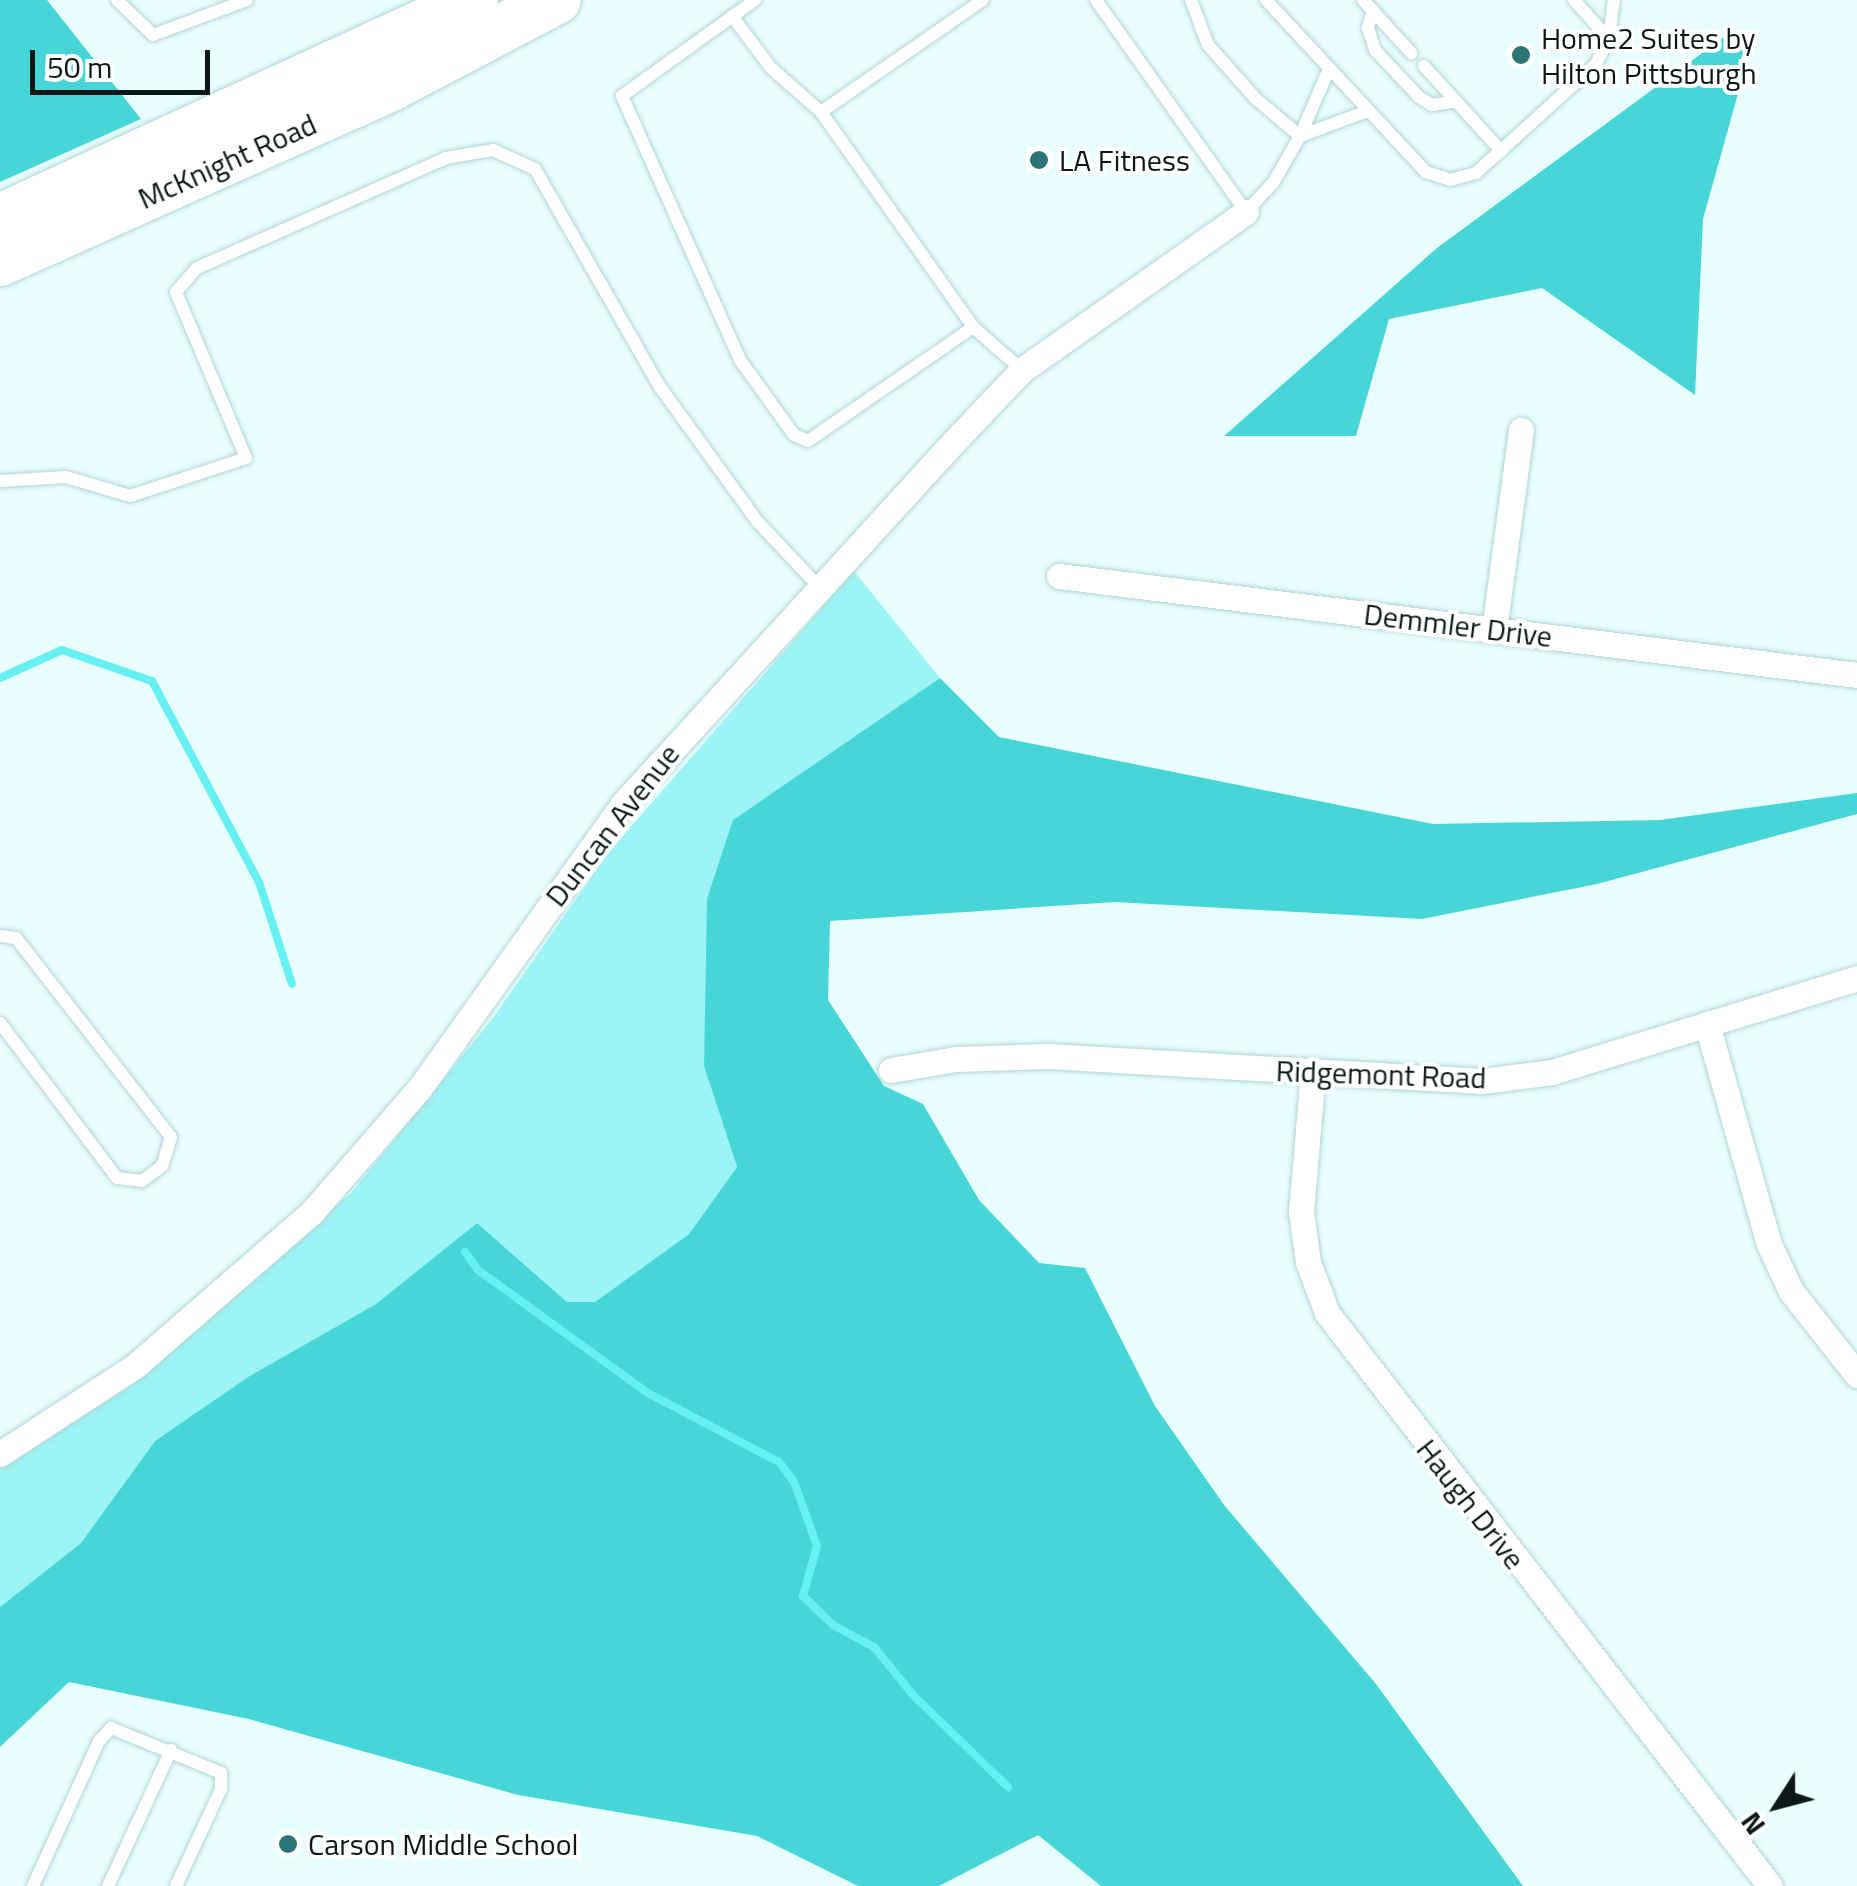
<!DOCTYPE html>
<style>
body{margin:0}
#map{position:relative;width:1857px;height:1886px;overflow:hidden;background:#e9fefe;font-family:"Titillium Web",sans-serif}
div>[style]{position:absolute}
.green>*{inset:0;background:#9df4f5}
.forest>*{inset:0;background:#47d6d7}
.stream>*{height:8px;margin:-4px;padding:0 4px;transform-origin:4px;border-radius:4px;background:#66f0f1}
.roads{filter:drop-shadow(0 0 2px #b2d4d4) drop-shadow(0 0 2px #b2d4d4)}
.lane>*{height:12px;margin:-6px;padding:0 6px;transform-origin:6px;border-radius:6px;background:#fff}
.street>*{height:25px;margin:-12.5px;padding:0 12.5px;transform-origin:12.5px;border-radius:12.5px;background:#fff}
.highway>*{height:48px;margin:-24px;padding:0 24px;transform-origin:24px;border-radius:24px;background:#fff}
.dots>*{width:28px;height:28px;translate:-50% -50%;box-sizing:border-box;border:5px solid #fff;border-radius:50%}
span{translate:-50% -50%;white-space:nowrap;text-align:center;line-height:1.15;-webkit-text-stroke:8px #fff;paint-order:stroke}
.poi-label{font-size:30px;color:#0c1818}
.left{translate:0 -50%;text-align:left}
.street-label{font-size:30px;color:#0c1818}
.north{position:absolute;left:1727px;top:1756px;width:100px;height:100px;-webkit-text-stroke:8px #fff;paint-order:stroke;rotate:234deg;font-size:28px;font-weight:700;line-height:40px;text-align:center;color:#0c1818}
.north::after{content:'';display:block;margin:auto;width:35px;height:45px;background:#0c1818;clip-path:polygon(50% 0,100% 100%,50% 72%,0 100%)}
.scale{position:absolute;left:30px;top:50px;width:180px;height:45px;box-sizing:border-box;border:5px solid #0c1818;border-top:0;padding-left:12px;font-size:30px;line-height:35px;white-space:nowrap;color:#0c1818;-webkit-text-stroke:8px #fff;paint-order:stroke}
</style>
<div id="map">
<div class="green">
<div style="clip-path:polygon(854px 571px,940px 678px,733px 820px,707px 983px,704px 1066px,737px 1167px,689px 1234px,595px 1302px,567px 1302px,477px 1223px,376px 1304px,248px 1377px,155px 1441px,81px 1543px,0 1607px,0 1466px,129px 1387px,351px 1193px,493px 1018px,608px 853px)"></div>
</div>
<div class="forest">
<div style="clip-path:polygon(0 0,47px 0,141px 119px,0 182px)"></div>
<div style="clip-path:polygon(1728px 34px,1753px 40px,1703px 219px,1695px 395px,1542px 288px,1389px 319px,1356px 436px,1224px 436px,1437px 248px)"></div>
<div style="clip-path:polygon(940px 678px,999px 737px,1433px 824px,1660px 820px,1857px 793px,1857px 814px,1597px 884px,1422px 919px,1115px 902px,830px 921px,828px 1000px,884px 1086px,923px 1104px,979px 1200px,1039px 1263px,1085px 1268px,1155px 1406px,1224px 1505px,1376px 1684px,1523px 1886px,1101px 1886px,1038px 1835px,939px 1886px,858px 1886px,757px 1836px,518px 1795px,249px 1719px,69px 1682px,0 1747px,0 1607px,81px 1543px,155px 1441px,248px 1377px,376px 1304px,477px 1223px,567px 1302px,595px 1302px,689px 1234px,737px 1167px,704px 1066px,707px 899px,733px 820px)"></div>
</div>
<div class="stream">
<div style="left:0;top:678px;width:68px;rotate:-24.3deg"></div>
<div style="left:62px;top:650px;width:95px;rotate:19deg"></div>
<div style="left:152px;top:681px;width:228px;rotate:62deg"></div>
<div style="left:259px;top:882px;width:107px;rotate:72.1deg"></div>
<div style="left:465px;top:1252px;width:22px;rotate:54deg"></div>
<div style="left:478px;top:1270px;width:210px;rotate:35.9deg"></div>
<div style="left:648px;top:1393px;width:148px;rotate:27.8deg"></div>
<div style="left:779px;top:1462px;width:25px;rotate:53deg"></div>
<div style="left:794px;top:1482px;width:68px;rotate:70.2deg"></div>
<div style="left:817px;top:1546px;width:52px;rotate:105.6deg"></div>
<div style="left:803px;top:1596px;width:42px;rotate:44deg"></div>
<div style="left:833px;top:1625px;width:47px;rotate:28.2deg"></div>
<div style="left:874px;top:1647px;width:63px;rotate:50.8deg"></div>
<div style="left:914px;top:1696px;width:131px;rotate:44.1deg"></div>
</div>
<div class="roads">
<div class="lane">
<div style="left:117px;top:0;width:50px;rotate:44.2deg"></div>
<div style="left:153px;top:35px;width:100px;rotate:-20.4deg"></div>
<div style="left:755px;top:0;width:164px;rotate:144.2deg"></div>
<div style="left:622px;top:96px;width:289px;rotate:65.9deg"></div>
<div style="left:740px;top:360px;width:92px;rotate:54.2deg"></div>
<div style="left:794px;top:435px;width:15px;rotate:23deg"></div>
<div style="left:808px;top:441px;width:201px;rotate:-34.6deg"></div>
<div style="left:1096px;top:0;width:260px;rotate:54.7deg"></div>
<div style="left:1246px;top:212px;width:40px;rotate:-47deg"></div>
<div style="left:1273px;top:183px;width:54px;rotate:-60.1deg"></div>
<div style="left:1300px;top:136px;width:73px;rotate:-66.6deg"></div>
<div style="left:1191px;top:0;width:48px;rotate:69.3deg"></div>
<div style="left:1208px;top:45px;width:71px;rotate:48.4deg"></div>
<div style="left:1255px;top:98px;width:59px;rotate:40.2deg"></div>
<div style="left:1266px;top:0;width:235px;rotate:47.1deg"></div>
<div style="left:1426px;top:172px;width:25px;rotate:18deg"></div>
<div style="left:1450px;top:180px;width:27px;rotate:-15deg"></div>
<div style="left:1476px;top:173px;width:162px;rotate:-42.2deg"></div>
<div style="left:1596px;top:64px;width:28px;rotate:-63deg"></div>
<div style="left:1609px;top:39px;width:39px;rotate:-83deg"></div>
<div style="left:1363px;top:0;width:72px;rotate:47.8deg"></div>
<div style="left:1574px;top:0;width:52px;rotate:48.1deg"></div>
<div style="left:1373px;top:10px;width:19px;rotate:106deg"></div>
<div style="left:1368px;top:28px;width:23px;rotate:72deg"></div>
<div style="left:1375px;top:50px;width:64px;rotate:46.9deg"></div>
<div style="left:1419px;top:97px;width:15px;rotate:32deg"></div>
<div style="left:1432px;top:105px;width:24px;rotate:-9deg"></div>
<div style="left:732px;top:16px;width:65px;rotate:53.1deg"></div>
<div style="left:771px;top:68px;width:67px;rotate:41.3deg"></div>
<div style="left:821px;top:112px;width:263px;rotate:54.7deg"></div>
<div style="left:973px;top:327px;width:65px;rotate:41.3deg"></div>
<div style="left:1424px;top:66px;width:115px;rotate:47.8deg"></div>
<div style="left:821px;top:112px;width:197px;rotate:-34.7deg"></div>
<div style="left:1300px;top:136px;width:72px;rotate:-20.2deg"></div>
<div style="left:0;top:481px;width:66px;rotate:-3.5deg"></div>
<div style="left:66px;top:477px;width:67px;rotate:16.5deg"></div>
<div style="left:130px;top:496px;width:122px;rotate:-18.1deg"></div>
<div style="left:246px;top:458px;width:180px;rotate:-112.9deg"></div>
<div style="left:176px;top:292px;width:32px;rotate:-49deg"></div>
<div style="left:197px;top:268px;width:272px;rotate:-23.8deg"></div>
<div style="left:446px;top:158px;width:48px;rotate:-9.7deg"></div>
<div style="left:493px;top:150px;width:46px;rotate:24.3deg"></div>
<div style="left:535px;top:169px;width:251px;rotate:60.2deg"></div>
<div style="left:660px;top:387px;width:165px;rotate:54.1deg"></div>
<div style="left:757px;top:521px;width:91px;rotate:46.8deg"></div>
<div style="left:0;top:936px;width:16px;rotate:7deg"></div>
<div style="left:16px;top:938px;width:252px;rotate:52.1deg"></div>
<div style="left:171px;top:1137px;width:30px;rotate:107deg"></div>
<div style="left:162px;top:1166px;width:25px;rotate:143deg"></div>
<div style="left:142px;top:1181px;width:25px;rotate:-173deg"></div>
<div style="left:117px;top:1178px;width:194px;rotate:-127deg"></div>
<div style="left:33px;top:1886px;width:159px;rotate:-65.5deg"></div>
<div style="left:99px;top:1741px;width:18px;rotate:-47deg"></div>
<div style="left:111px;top:1728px;width:119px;rotate:22.2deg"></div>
<div style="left:221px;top:1773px;width:16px;rotate:90deg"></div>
<div style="left:221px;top:1789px;width:107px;rotate:114.9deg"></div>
<div style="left:108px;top:1886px;width:150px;rotate:-65.1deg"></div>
</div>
<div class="street">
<div style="left:1059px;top:576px;width:804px;rotate:7.07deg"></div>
<div style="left:1494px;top:630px;width:202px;rotate:-82.3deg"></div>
<div style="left:1707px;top:1024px;width:229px;rotate:74.3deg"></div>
<div style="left:1769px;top:1244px;width:52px;rotate:64.9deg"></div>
<div style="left:1791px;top:1291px;width:107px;rotate:51.8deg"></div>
<div style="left:891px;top:1070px;width:66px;rotate:-9.6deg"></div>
<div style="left:956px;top:1059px;width:92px;rotate:-1.9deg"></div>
<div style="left:1048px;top:1056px;width:435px;rotate:3.3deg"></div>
<div style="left:1482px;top:1081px;width:71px;rotate:-7.3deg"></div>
<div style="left:1552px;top:1072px;width:319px;rotate:-17.1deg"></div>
<div style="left:1313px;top:1072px;width:140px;rotate:94.9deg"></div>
<div style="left:1301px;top:1211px;width:51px;rotate:82.2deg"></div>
<div style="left:1308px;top:1262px;width:54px;rotate:69.6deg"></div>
<div style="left:1327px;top:1313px;width:724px;rotate:52.29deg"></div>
<div style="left:0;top:1454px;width:161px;rotate:-33.1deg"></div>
<div style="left:135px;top:1366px;width:235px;rotate:-41deg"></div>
<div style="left:312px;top:1212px;width:163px;rotate:-49deg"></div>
<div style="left:419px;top:1089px;width:349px;rotate:-54.4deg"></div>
<div style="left:622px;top:805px;width:481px;rotate:-47.6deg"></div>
<div style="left:946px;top:450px;width:110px;rotate:-46.5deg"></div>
<div style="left:1022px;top:370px;width:274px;rotate:-35.2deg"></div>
</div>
<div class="highway">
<div style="left:0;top:218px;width:522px;rotate:-24.7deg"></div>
<div style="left:0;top:262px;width:428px;rotate:-24.1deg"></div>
<div style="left:391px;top:87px;width:187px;rotate:-27.7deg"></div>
</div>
</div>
<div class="dots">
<div style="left:1521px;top:55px;background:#2b7576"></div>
<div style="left:1039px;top:160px;background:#2b7576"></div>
<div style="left:288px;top:1844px;background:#2b7576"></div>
</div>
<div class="poi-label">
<span class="left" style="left:1541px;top:55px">Home2 Suites by<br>Hilton Pittsburgh</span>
<span class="left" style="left:1059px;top:160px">LA Fitness</span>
<span class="left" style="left:308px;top:1844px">Carson Middle School</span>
</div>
<div class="street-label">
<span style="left:227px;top:161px;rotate:-24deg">McKnight Road</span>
<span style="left:1458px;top:625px;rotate:7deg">Demmler Drive</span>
<span style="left:612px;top:825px;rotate:-52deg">Duncan Avenue</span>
<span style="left:1381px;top:1074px;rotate:2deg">Ridgemont Road</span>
<span style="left:1471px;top:1504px;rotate:52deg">Haugh Drive</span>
</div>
<div class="north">N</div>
<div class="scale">50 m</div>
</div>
